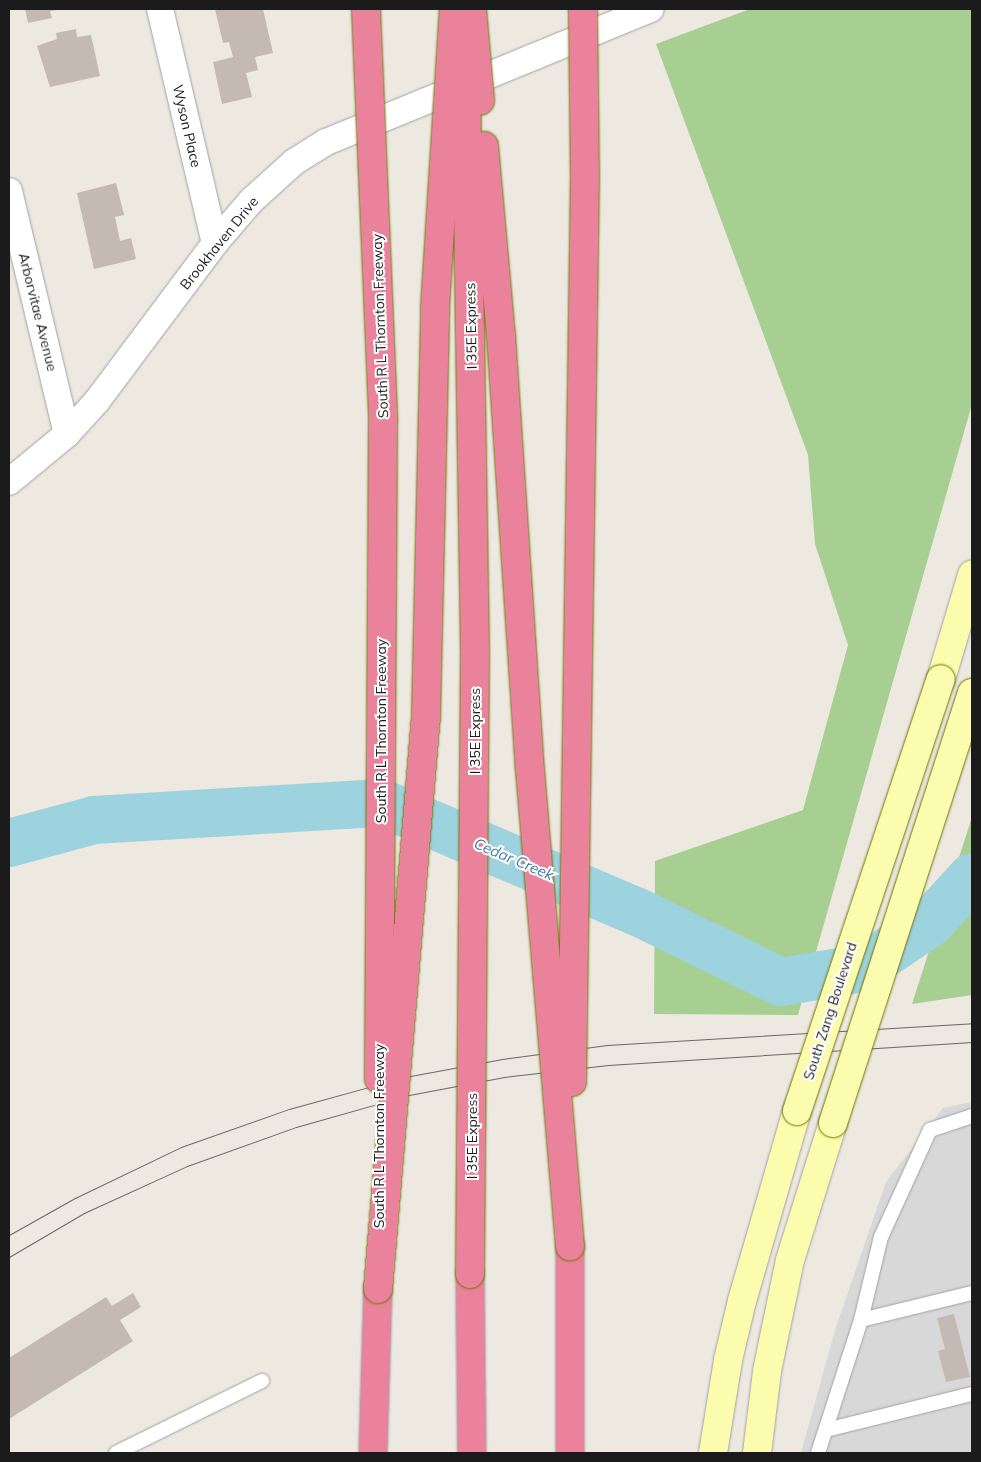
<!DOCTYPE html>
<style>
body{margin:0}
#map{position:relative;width:981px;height:1462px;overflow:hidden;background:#ede8e0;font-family:Mulish,sans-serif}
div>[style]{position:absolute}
.residential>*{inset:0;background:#d9d8d8}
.forest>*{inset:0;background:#a7cf92}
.river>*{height:48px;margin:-24px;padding:0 24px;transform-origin:24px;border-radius:24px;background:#9dd3de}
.building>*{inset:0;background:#c5bab3}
.roads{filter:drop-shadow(0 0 1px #a2a2a2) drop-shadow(0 0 1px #a2a2a2)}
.service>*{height:14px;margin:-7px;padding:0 7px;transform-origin:7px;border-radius:7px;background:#fff}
.minor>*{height:26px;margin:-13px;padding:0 13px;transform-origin:13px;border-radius:13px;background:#fff}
.secondary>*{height:28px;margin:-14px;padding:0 14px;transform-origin:14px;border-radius:14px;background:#fcfcaf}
.motorway>*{height:28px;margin:-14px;padding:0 14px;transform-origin:14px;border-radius:14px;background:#ea829b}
.tram>*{height:1px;margin:-0.5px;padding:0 0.5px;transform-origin:0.5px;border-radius:0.5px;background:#696969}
.bridges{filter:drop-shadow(0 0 1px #6e7400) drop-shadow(0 0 1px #6e7400)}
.secondary-bridge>*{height:28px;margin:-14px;padding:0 14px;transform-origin:14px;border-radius:14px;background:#fcfcaf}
.motorway-bridge>*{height:28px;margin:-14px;padding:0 14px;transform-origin:14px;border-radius:14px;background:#ea829b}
span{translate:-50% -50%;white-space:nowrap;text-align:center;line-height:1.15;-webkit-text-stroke:4px #fff;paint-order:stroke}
.street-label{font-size:14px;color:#1b1b1b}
.water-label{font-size:15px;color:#417aa6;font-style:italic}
.frame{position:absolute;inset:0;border:10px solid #1b1b1b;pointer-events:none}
</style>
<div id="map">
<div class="residential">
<i style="clip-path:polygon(972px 1102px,972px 1453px,801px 1453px,835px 1330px,886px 1182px,943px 1108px)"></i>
</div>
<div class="forest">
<i style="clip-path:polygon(750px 9px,972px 9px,972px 404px,798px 1015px,654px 1014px,655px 861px,803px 810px,848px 645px,815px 544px,808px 455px,656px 44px)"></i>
<i style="clip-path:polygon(972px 817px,972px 995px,912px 1004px)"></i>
</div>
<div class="river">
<i style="left:9px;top:843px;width:88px;rotate:-15.1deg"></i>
<i style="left:94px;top:820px;width:289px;rotate:-3.4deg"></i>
<i style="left:382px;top:803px;width:278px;rotate:23.1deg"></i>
<i style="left:638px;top:912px;width:159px;rotate:26.1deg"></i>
<i style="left:781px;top:982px;width:83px;rotate:-9.7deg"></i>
<i style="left:863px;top:968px;width:81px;rotate:-33.9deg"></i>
<i style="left:930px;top:923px;width:62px;rotate:-47.6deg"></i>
</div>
<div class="building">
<i style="clip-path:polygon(25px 9px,57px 9px,57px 10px,50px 11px,52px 18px,28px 23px)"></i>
<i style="clip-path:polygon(215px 9px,263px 9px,273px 53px,255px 57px,258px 70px,246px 73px,252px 97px,222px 104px,213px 62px,233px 57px,229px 42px,223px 43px)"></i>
<i style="clip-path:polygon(76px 29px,77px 37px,91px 35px,100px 76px,50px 87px,37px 46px,57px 39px,56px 33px)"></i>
<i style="clip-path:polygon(116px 183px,124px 215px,115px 217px,120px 241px,131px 238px,136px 259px,94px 269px,77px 193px)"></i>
<i style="clip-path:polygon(133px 1293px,141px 1307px,120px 1320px,133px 1341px,9px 1419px,9px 1358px,106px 1297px,112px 1306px)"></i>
<i style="clip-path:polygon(954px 1314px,970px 1377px,946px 1382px,938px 1351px,945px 1349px,937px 1318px)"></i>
</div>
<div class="roads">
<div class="service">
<i style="left:861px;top:1320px;width:85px;rotate:-76.5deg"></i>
<i style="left:881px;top:1237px;width:118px;rotate:-65.4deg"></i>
<i style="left:930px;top:1130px;width:44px;rotate:-18.4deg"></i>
<i style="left:826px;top:1430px;width:150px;rotate:-13.9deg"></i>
<i style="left:116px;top:1453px;width:163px;rotate:-26.3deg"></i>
<i style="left:818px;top:1453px;width:140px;rotate:-72.1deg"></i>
<i style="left:861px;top:1320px;width:114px;rotate:-13.7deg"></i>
</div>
<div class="minor">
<i style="left:160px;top:9px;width:240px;rotate:76.8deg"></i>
<i style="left:9px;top:191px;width:250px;rotate:76.6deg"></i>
<i style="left:9px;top:482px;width:75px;rotate:-39.6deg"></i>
<i style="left:67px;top:434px;width:45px;rotate:-47.7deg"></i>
<i style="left:97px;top:401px;width:197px;rotate:-53.2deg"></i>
<i style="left:215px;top:243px;width:55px;rotate:-49.4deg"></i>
<i style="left:251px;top:201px;width:58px;rotate:-42.2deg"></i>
<i style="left:294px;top:162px;width:38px;rotate:-32deg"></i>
<i style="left:326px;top:142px;width:351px;rotate:-22.3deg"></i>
</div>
<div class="secondary">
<i style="left:941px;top:679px;width:109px;rotate:-73.4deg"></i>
<i style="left:713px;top:1453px;width:94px;rotate:-80.8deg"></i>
<i style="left:728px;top:1360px;width:61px;rotate:-76.7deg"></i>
<i style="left:742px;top:1301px;width:198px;rotate:-73.9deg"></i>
<i style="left:757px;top:1453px;width:83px;rotate:-83deg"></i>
<i style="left:767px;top:1371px;width:113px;rotate:-78.3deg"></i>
<i style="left:790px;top:1260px;width:144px;rotate:-72.6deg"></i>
</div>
<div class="motorway">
<i style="left:570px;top:1246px;width:207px;rotate:90deg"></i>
<i style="left:470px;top:1274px;width:179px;rotate:89.4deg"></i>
<i style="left:373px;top:1453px;width:164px;rotate:-88.3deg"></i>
</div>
</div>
<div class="tram">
<i style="left:9px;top:1235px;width:76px;rotate:-29.3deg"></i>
<i style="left:75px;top:1198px;width:118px;rotate:-25.7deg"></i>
<i style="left:181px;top:1147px;width:114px;rotate:-19.4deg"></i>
<i style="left:289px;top:1109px;width:120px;rotate:-15.4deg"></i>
<i style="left:405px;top:1077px;width:99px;rotate:-10.5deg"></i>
<i style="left:502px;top:1059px;width:106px;rotate:-7.6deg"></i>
<i style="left:607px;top:1045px;width:366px;rotate:-3.4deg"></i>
<i style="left:9px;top:1257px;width:87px;rotate:-30.4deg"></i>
<i style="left:84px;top:1213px;width:113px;rotate:-24.5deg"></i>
<i style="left:187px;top:1166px;width:116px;rotate:-19.7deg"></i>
<i style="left:296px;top:1127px;width:117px;rotate:-15.8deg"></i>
<i style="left:409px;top:1095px;width:97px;rotate:-10.7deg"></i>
<i style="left:504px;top:1077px;width:105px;rotate:-6.6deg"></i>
<i style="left:608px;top:1065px;width:365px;rotate:-3.6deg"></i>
</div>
<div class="bridges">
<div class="secondary-bridge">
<i style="left:797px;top:1111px;width:455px;rotate:-71.6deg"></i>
<i style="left:833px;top:1123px;width:452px;rotate:-72.1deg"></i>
</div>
<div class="motorway-bridge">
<i style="left:366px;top:9px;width:412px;rotate:87.6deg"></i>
<i style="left:383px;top:421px;width:658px;rotate:90.35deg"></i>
<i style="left:472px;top:9px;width:92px;rotate:85deg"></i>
<i style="left:466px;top:80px;width:570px;rotate:89.1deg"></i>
<i style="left:475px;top:650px;width:624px;rotate:90.46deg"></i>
<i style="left:484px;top:146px;width:190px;rotate:84.9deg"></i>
<i style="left:501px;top:335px;width:436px;rotate:86.2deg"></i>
<i style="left:530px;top:770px;width:478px;rotate:85.2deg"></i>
<i style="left:572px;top:1082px;width:903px;rotate:-89.18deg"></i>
<i style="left:585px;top:179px;width:170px;rotate:-90.7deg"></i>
<i style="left:378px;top:1289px;width:575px;rotate:-85.21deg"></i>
<i style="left:426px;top:716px;width:408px;rotate:-88.7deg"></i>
<i style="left:435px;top:308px;width:300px;rotate:-86.4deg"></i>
</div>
</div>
<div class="street-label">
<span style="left:187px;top:126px;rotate:77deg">Wyson Place</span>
<span style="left:219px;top:243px;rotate:-51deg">Brookhaven Drive</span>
<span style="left:38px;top:312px;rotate:76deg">Arborvitae Avenue</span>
<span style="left:380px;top:326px;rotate:-92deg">South R L Thornton Freeway</span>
<span style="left:471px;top:326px;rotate:-91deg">I 35E Express</span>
<span style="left:381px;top:731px;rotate:-90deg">South R L Thornton Freeway</span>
<span style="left:475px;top:731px;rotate:-90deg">I 35E Express</span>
<span style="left:830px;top:1011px;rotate:-72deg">South Zang Boulevard</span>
<span style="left:379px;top:1136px;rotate:-90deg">South R L Thornton Freeway</span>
<span style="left:472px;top:1136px;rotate:-90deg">I 35E Express</span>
</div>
<div class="water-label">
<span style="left:514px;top:859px;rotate:23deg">Cedar Creek</span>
</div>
<div class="frame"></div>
</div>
